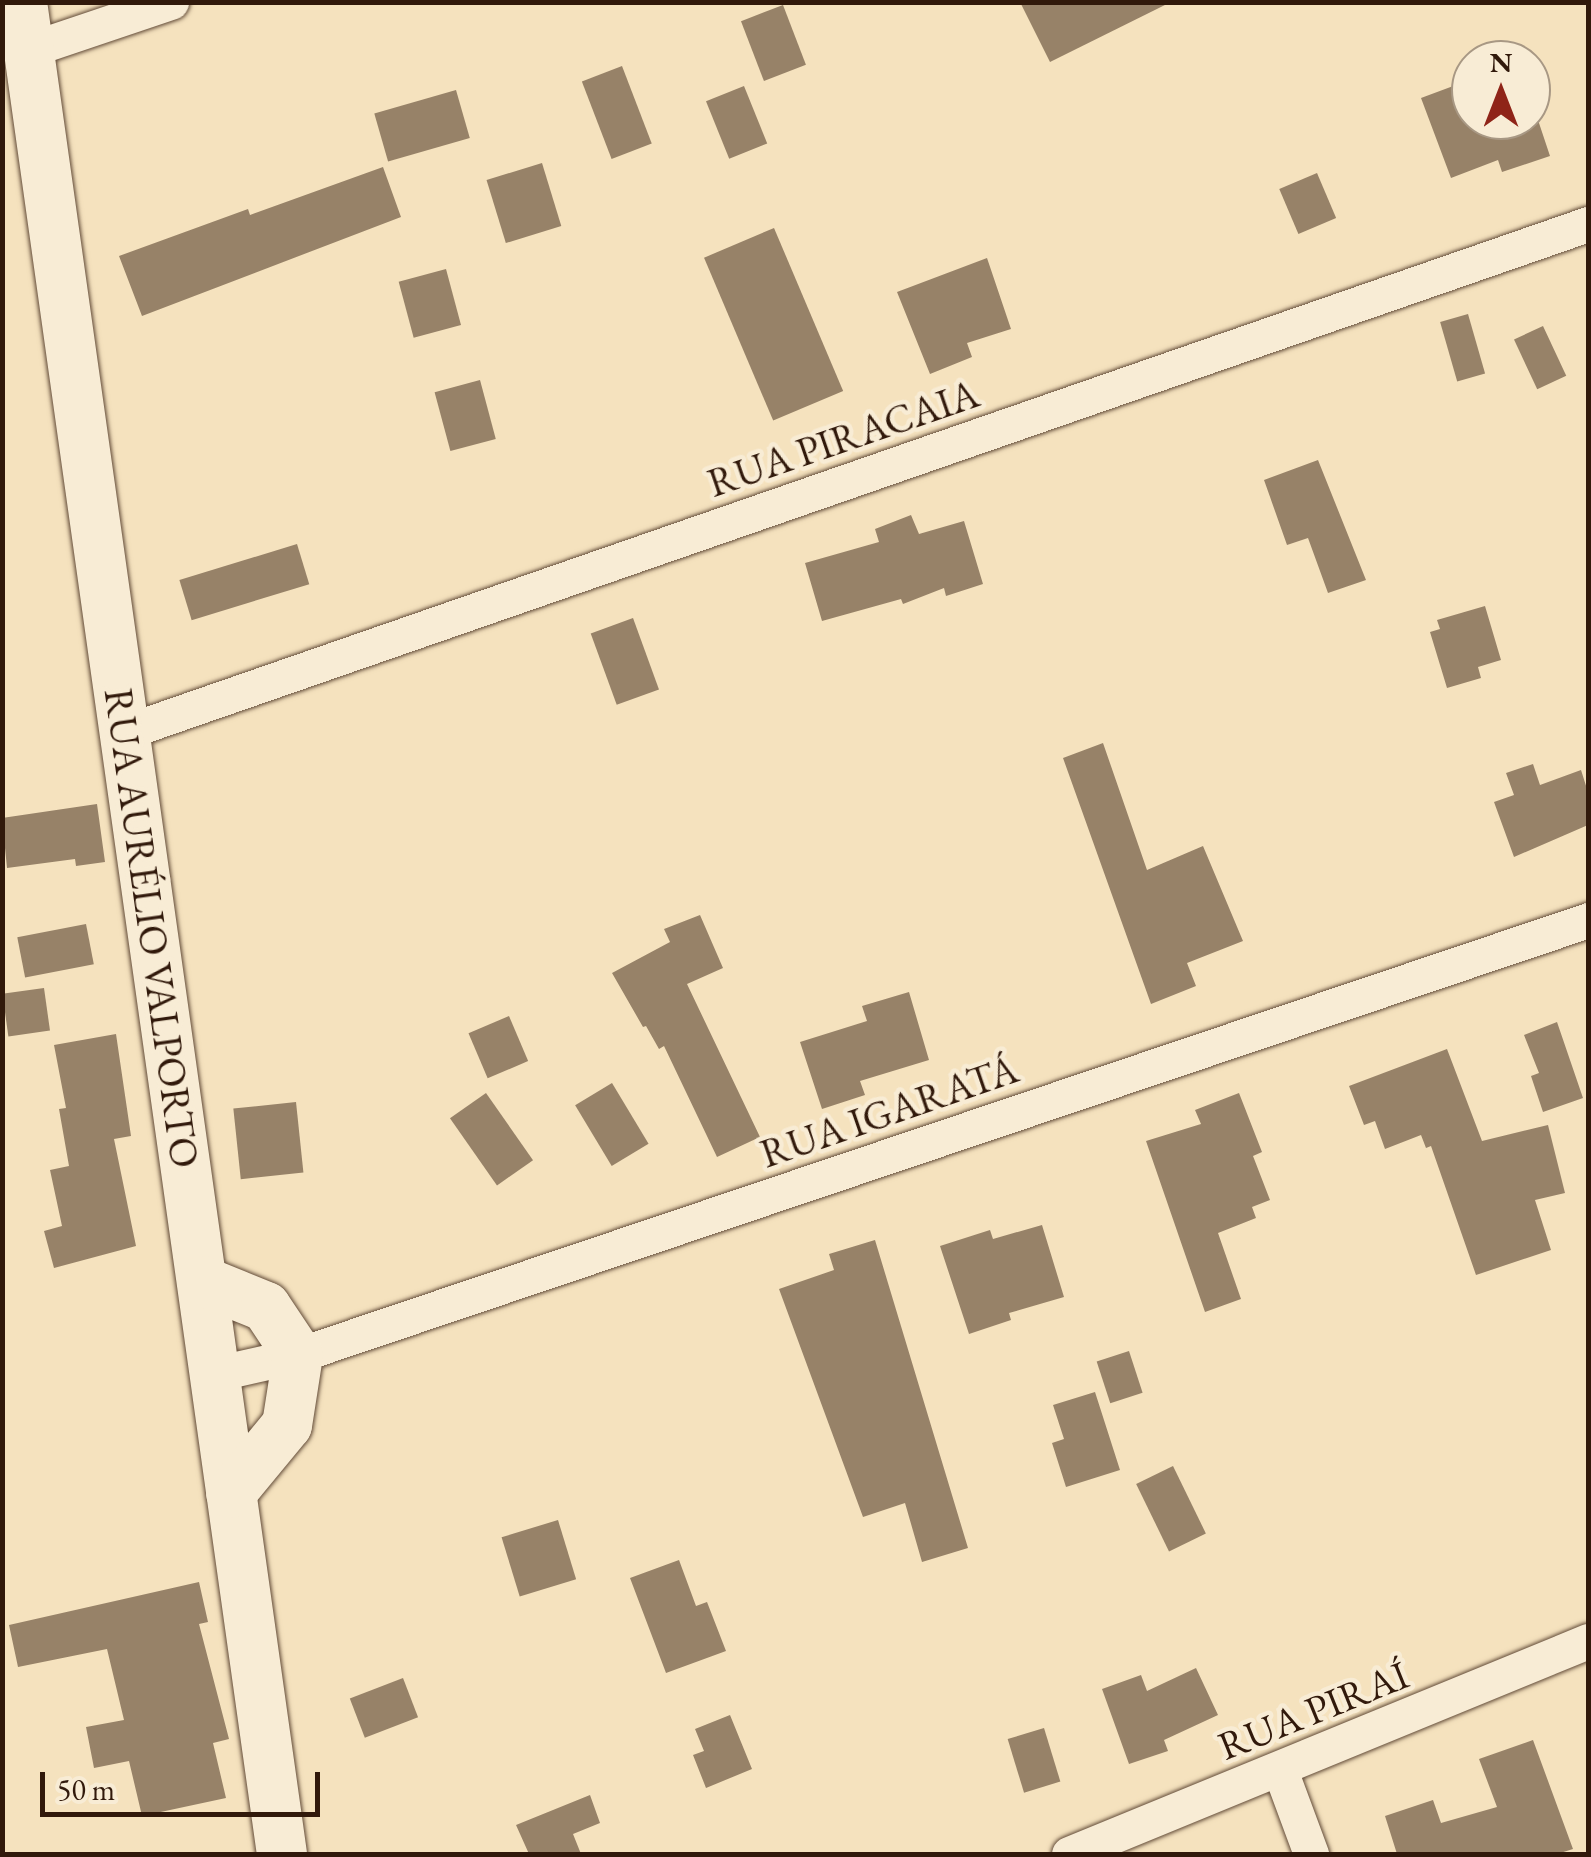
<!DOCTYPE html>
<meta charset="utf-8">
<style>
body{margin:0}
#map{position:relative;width:1591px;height:1857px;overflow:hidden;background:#f5e2be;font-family:"EB Garamond",serif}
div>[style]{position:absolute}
.building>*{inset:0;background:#978268;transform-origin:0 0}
.roads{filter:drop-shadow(0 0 2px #624b38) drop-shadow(0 0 2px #624b38)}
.minor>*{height:35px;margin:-17.5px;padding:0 17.5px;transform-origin:17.5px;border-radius:17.5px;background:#f8ecd5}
.secondary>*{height:50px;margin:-25px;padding:0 25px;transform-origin:25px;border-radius:25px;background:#f8ecd5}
span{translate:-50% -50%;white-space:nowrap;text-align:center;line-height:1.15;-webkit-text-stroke:9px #f8ecd5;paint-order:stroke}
.street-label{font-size:40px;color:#31190b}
.frame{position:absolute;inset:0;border:5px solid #31190b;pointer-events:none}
.north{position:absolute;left:1451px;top:40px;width:100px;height:100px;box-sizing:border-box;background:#f8ecd5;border:2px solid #a89884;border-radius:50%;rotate:0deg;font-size:28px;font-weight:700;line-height:40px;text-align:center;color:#31190b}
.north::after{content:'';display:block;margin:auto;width:35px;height:45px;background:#8f2418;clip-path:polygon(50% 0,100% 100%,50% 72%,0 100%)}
.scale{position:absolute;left:40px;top:1772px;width:280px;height:45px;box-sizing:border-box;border:5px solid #31190b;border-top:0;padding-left:12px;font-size:30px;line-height:35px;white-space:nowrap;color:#31190b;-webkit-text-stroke:8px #f8ecd5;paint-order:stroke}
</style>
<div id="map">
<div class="building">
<i style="clip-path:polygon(1020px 2px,1171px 2px,1050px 62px)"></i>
<i style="left:783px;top:5px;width:64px;height:45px;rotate:69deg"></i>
<i style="left:622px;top:66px;width:83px;height:43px;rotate:69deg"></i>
<i style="clip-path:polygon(1464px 82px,1471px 101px,1471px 120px,1538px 120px,1550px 156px,1502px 172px,1498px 160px,1451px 178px,1421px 98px)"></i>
<i style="left:744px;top:86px;width:62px;height:41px;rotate:68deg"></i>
<i style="left:456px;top:90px;width:50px;height:85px;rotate:74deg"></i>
<i style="left:542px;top:163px;width:66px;height:58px;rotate:73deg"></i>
<i style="clip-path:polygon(383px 167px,401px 217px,142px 316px,119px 256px,248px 209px,250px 215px)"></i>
<i style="left:1317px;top:173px;width:49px;height:41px;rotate:67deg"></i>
<i style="left:774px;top:228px;width:177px;height:76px;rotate:67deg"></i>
<i style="clip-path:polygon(987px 258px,1011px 329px,967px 343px,972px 357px,930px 374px,897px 292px)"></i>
<i style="left:446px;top:269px;width:58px;height:49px;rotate:75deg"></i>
<i style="left:1468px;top:314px;width:62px;height:29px;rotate:74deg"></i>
<i style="left:1543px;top:326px;width:55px;height:32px;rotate:65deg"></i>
<i style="left:480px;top:380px;width:61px;height:47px;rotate:75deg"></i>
<i style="clip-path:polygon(1318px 460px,1366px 580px,1328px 593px,1308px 538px,1287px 545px,1264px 480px)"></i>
<i style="clip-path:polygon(911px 515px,919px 534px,964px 521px,983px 584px,946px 596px,944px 588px,903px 604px,901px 599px,822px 621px,805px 563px,879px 542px,875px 529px)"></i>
<i style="left:297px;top:544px;width:42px;height:123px;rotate:73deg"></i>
<i style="clip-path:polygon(1485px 606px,1501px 660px,1478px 667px,1481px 678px,1447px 688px,1430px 632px,1440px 629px,1437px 620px)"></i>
<i style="left:633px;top:618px;width:76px;height:45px;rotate:70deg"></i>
<i style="clip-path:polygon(1103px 743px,1147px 870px,1203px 846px,1243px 941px,1187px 963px,1196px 986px,1151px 1004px,1063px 758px)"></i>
<i style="clip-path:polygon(1533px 764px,1540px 785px,1581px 770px,1588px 792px,1588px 825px,1514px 857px,1494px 802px,1514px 795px,1506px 773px)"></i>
<i style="clip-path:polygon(97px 804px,105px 862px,76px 866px,75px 859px,7px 868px,2px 818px)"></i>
<i style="clip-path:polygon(700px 915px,723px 968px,687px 984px,760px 1137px,717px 1157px,664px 1046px,659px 1049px,646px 1026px,643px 1027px,612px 973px,670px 942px,664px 929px)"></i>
<i style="left:86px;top:924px;width:41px;height:70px;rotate:79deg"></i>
<i style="left:44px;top:988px;width:43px;height:42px;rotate:82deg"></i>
<i style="clip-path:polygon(909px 992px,929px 1060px,860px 1081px,865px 1095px,822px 1109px,800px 1042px,867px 1021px,862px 1006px)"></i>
<i style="left:509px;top:1016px;width:49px;height:44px;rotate:67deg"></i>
<i style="clip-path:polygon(1557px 1022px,1583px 1098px,1543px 1112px,1531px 1076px,1539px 1073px,1524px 1035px)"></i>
<i style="clip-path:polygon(116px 1034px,131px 1136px,114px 1139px,136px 1246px,54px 1268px,44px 1231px,62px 1226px,50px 1170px,69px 1166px,59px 1109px,66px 1108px,54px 1045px)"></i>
<i style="clip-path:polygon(1447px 1049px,1482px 1141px,1548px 1125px,1565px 1193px,1535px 1200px,1551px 1250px,1476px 1275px,1431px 1146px,1426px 1148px,1421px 1135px,1385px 1149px,1375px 1121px,1364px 1125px,1349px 1086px)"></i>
<i style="left:612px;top:1083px;width:71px;height:43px;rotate:59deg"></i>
<i style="left:486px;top:1093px;width:82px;height:44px;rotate:55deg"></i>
<i style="clip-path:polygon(1239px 1093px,1262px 1152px,1253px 1156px,1270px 1200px,1252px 1207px,1256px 1218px,1218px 1233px,1241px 1299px,1205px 1312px,1146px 1141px,1201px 1124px,1195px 1110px)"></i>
<i style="left:296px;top:1102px;width:71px;height:63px;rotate:84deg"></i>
<i style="clip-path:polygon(1042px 1225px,1064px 1297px,1009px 1313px,1011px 1320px,969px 1334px,940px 1246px,990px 1230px,993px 1239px)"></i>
<i style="clip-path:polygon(875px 1240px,968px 1548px,922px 1562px,905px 1503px,863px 1517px,779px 1289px,834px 1270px,829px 1254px)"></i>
<i style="left:1129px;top:1351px;width:44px;height:34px;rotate:72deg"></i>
<i style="clip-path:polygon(1095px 1392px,1120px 1470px,1066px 1487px,1052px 1443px,1064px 1439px,1053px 1405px)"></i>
<i style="left:1173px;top:1466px;width:75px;height:41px;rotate:64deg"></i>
<i style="left:558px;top:1520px;width:62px;height:59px;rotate:73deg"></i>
<i style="clip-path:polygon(679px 1560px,696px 1606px,707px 1602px,726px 1651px,666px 1673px,630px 1578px)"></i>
<i style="clip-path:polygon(199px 1582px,208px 1622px,199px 1624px,229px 1739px,213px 1743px,226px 1798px,142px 1816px,129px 1761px,94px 1768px,86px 1727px,124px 1720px,107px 1649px,18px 1667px,9px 1625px)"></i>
<i style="clip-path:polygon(1196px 1668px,1218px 1715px,1164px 1740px,1168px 1751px,1129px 1764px,1102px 1689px,1141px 1675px,1147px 1691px)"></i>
<i style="left:403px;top:1678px;width:42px;height:57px;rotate:69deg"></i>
<i style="clip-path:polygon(730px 1715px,752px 1769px,706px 1788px,693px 1755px,704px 1751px,695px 1729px)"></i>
<i style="left:1044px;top:1728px;width:56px;height:38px;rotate:73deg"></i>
<i style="clip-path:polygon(1533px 1740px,1573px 1849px,1557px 1854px,1397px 1854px,1385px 1816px,1433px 1800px,1441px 1823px,1497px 1807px,1479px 1759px)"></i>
<i style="clip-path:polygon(590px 1795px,600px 1823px,573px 1834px,581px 1854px,529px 1854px,516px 1825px)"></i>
</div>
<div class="roads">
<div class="minor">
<i style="left:28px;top:50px;width:151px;rotate:-18.6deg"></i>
<i style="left:125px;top:732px;width:1549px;rotate:-19.15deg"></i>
<i style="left:214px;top:1374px;width:86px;rotate:-12.7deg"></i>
<i style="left:298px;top:1355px;width:1361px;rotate:-18.63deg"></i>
<i style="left:1280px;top:1770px;width:90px;rotate:69.7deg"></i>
<i style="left:1069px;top:1854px;width:561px;rotate:-22.31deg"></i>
</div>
<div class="secondary">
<i style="left:22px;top:2px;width:1870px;rotate:82.01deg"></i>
<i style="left:202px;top:1281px;width:69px;rotate:22.1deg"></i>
<i style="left:266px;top:1307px;width:58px;rotate:56.3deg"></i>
<i style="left:298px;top:1355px;width:71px;rotate:98.9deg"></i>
<i style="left:287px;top:1425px;width:88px;rotate:129.5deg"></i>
</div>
</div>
<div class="street-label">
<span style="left:843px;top:438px;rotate:-19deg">RUA PIRACAIA</span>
<span style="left:152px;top:928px;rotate:82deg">RUA AURÉLIO VALPORTO</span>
<span style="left:889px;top:1111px;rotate:-19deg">RUA IGARATÁ</span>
<span style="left:1313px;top:1710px;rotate:-22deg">RUA PIRAÍ</span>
</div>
<div class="frame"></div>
<div class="north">N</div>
<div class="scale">50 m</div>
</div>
